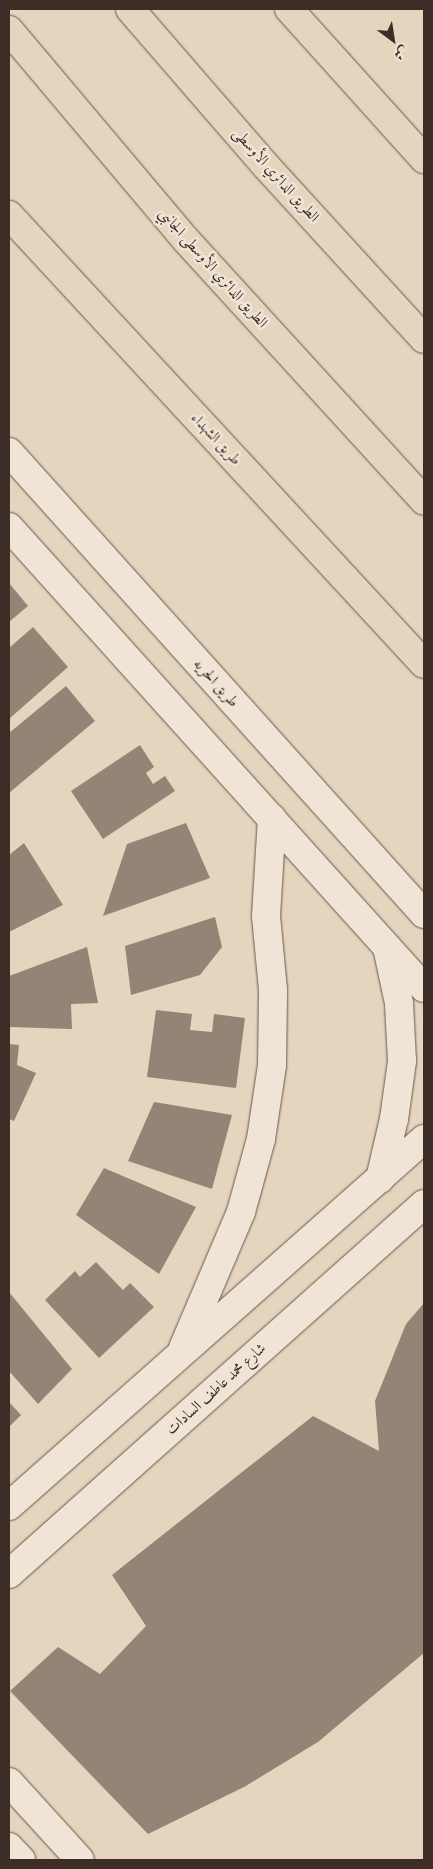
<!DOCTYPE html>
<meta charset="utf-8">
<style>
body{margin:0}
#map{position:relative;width:433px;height:1869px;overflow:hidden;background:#e6d5be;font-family:"IM FELL French Canon",Amiri,serif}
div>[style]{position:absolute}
.building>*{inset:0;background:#948476}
.roads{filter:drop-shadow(0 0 1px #66574d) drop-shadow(0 0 1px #66574d)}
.minor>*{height:28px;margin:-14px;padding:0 14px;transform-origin:14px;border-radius:14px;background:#efe4d5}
.major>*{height:28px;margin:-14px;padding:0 14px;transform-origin:14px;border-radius:14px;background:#e6d5be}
.highway>*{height:28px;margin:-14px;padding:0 14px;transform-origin:14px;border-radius:14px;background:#e6d5be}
span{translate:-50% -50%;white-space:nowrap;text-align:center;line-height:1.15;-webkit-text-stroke:5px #efe4d5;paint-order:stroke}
.street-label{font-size:15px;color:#3c2d27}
.frame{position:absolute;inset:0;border:10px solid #3c2d27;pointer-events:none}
.north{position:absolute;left:368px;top:15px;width:50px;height:50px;-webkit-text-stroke:4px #efe4d5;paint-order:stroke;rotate:149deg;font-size:14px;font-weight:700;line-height:20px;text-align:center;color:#3c2d27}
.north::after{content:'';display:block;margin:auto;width:18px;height:22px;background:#3c2d27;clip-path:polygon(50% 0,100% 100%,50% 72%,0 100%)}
</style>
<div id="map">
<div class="building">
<i style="clip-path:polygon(9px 583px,28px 606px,9px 622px)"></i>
<i style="clip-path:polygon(33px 627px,68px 667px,9px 719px,9px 648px)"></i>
<i style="clip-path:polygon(66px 686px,95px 721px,9px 793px,9px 733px)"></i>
<i style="clip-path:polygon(140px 745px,154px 767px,146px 773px,153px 784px,165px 776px,175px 791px,103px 839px,71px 791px)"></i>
<i style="clip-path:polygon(186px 823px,210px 878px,103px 916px,127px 844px)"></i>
<i style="clip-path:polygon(24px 843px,63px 905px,9px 932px,9px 855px)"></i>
<i style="clip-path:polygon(215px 917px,222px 947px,200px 975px,131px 995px,125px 946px)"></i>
<i style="clip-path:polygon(87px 947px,98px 1003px,71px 1004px,72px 1029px,9px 1027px,9px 976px)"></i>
<i style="clip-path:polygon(156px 1010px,192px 1014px,190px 1030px,212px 1032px,214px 1014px,245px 1018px,236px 1088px,147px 1077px)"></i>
<i style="clip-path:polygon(9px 1044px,19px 1045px,17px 1065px,36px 1073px,14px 1121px,9px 1119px)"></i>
<i style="clip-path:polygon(154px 1102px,232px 1115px,212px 1189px,128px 1161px)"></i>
<i style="clip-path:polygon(104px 1168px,196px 1207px,159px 1274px,76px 1215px)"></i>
<i style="clip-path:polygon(96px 1262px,123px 1290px,130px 1283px,154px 1307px,99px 1358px,45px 1300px,75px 1271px,80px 1277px)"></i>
<i style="clip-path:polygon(9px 1292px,72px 1369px,38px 1404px,9px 1371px)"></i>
<i style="clip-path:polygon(424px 1303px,424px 1653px,318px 1742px,244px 1787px,148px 1834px,10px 1691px,58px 1647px,100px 1674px,146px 1626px,112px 1575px,313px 1416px,379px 1451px,375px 1401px,406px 1324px)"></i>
<i style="clip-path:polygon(9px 1402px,21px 1415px,9px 1427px)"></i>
</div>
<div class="roads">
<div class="minor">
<i style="left:9px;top:452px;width:621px;rotate:48.07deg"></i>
<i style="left:9px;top:527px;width:620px;rotate:48.01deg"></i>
<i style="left:380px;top:1179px;width:62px;rotate:-76.9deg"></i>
<i style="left:394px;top:1119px;width:59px;rotate:-82.1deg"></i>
<i style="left:402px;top:1061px;width:58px;rotate:-93deg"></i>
<i style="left:399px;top:1003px;width:57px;rotate:-102.1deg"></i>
<i style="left:183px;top:1348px;width:148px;rotate:-66.9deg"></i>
<i style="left:241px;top:1212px;width:76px;rotate:-74.7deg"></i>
<i style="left:261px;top:1139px;width:75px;rotate:-81.5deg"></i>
<i style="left:272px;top:1065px;width:75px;rotate:-89.2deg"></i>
<i style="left:273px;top:990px;width:74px;rotate:-95.4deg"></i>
<i style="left:266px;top:916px;width:98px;rotate:-86.5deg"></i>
<i style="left:9px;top:1506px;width:554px;rotate:-41.49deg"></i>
<i style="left:9px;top:1574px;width:556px;rotate:-41.72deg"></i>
<i style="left:9px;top:1782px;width:105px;rotate:47.7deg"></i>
<i style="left:9px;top:1847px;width:18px;rotate:47deg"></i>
</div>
<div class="major">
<i style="left:9px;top:215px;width:611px;rotate:47.25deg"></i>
</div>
<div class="highway">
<i style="left:130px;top:9px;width:208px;rotate:49.1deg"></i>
<i style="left:266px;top:166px;width:234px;rotate:47.6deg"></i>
<i style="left:289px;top:9px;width:202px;rotate:48deg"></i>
<i style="left:9px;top:30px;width:275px;rotate:49.9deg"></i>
<i style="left:186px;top:240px;width:353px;rotate:47.6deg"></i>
</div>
</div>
<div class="street-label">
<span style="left:276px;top:175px;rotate:48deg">الطريق الدائري الأوسطى</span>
<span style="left:213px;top:268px;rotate:48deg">الطريق الدائري الأوسطى الجانبي</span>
<span style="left:216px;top:439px;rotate:47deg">طريق الشهداء</span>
<span style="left:216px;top:683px;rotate:48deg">طريق الحريه</span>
<span style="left:216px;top:1389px;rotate:-42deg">شارع محمد عاطف السادات</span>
</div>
<div class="frame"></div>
<div class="north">ش</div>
</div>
